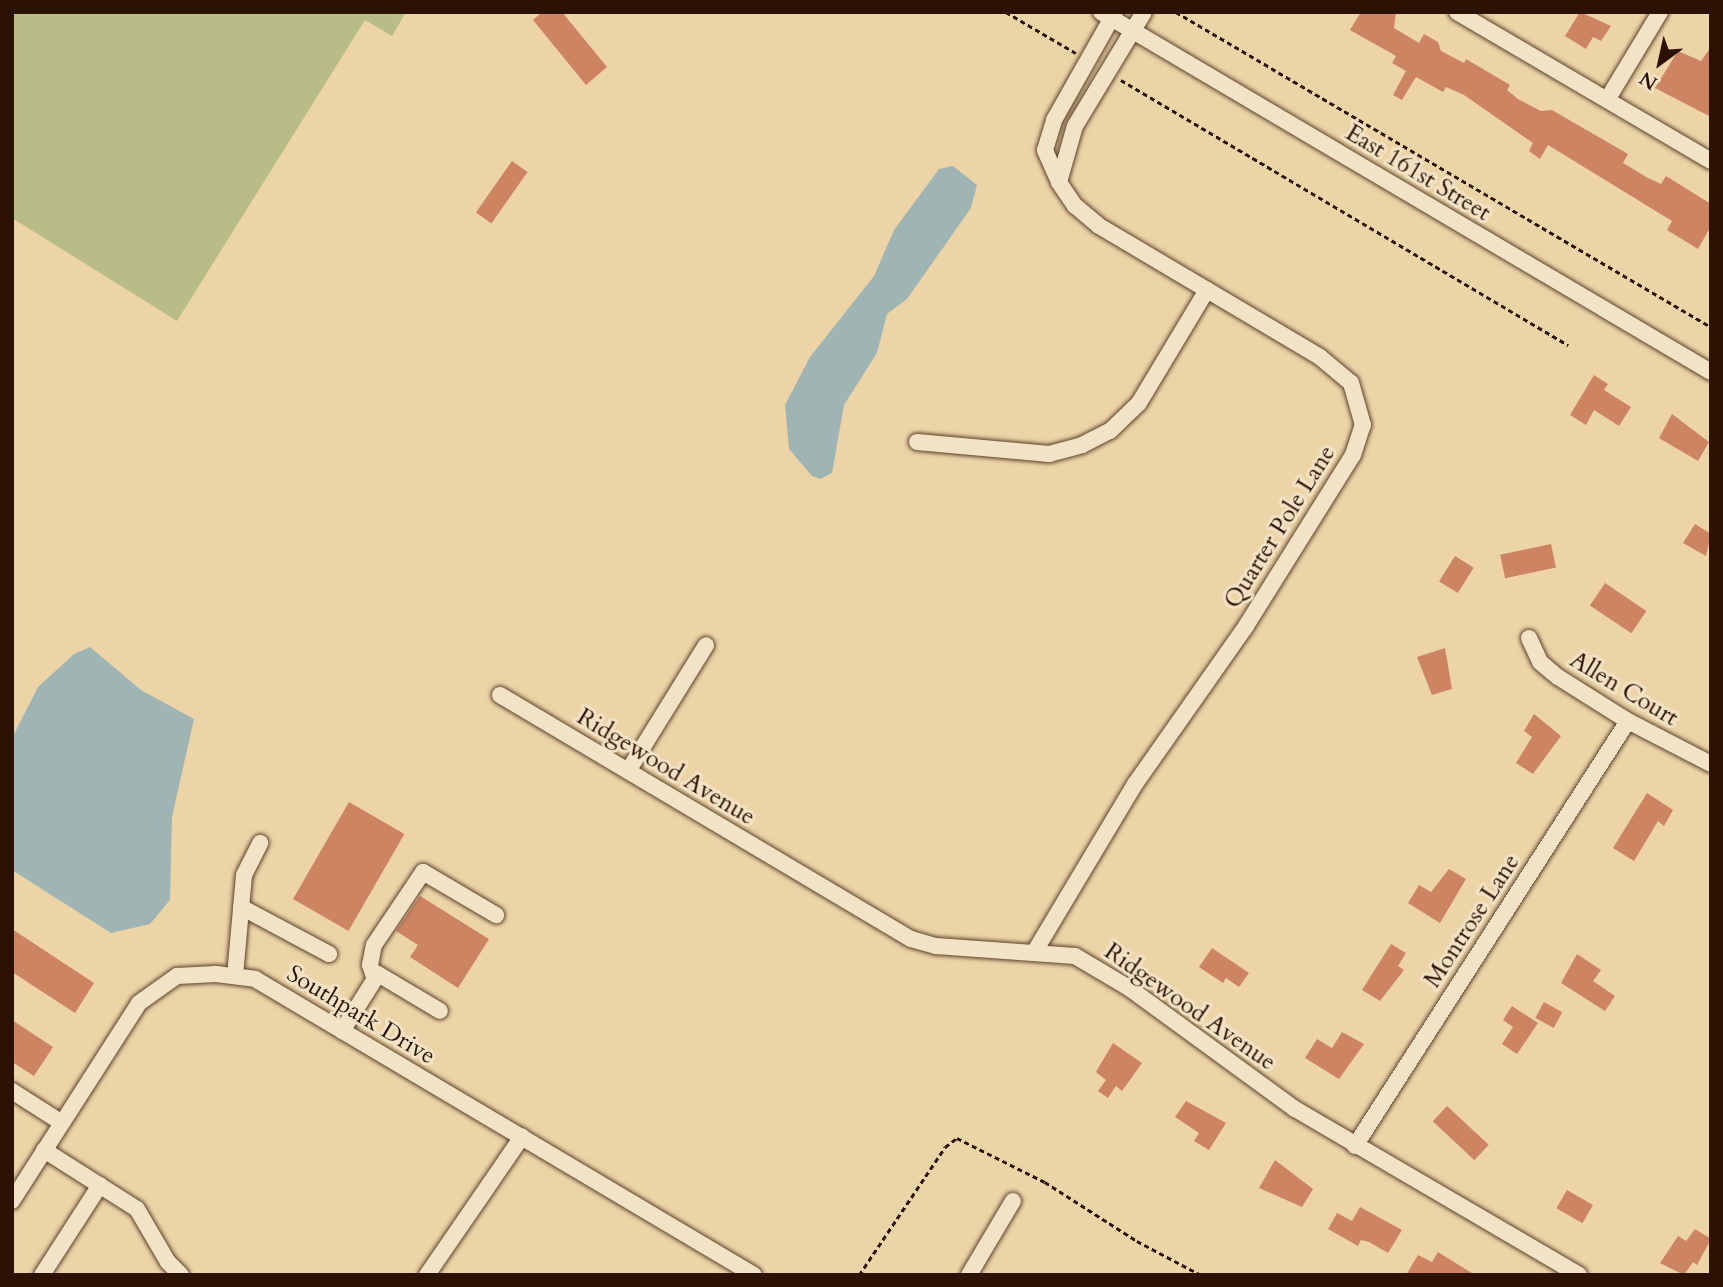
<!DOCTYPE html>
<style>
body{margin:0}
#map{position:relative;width:1723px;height:1287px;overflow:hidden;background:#edd4a7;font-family:Cardo,serif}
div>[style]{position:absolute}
.green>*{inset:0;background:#b8bd87}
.water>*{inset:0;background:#9fb5b4}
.building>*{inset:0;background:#cd8463;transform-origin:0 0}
.path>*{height:2.5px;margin-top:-1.25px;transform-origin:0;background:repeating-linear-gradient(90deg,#2b1202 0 5px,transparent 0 8.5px)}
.roads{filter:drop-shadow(0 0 2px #5c422b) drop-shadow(0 0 2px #5c422b)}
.minor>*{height:16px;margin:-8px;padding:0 8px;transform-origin:8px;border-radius:8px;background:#f3e3c6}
span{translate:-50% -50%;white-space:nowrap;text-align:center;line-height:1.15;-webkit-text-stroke:6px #f3e3c6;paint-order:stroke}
.street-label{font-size:24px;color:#2b1202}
.frame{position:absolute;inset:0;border:14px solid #2b1202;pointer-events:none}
.north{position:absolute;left:1625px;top:28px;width:70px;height:70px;-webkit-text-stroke:5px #f3e3c6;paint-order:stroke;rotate:213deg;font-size:19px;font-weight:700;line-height:28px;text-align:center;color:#2b1202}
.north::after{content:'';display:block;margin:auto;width:24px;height:32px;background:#2b1202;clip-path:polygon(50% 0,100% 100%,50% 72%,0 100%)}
</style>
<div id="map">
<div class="green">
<i style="clip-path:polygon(12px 12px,406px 12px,392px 36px,365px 20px,177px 321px,12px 218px)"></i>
</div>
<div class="water">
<i style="clip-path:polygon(953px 166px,977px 185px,971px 208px,907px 299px,887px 314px,877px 353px,844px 405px,832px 473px,820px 479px,812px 476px,789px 449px,785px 405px,810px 357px,874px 276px,894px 230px,939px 169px)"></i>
<i style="clip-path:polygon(90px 647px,141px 690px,194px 719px,172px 817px,170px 900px,150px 924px,111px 933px,12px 870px,12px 738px,38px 687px,74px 654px)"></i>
</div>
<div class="building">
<i style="clip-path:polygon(542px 12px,562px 12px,607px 67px,586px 85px,533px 20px)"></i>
<i style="clip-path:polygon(1361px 12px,1396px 12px,1394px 28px,1419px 43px,1424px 34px,1438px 42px,1441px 51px,1464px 63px,1466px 59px,1510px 85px,1507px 90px,1518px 99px,1541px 111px,1552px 110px,1628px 154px,1623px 163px,1648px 178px,1661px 184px,1666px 176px,1711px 204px,1711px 226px,1698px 249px,1667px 230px,1672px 221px,1548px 145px,1540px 159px,1529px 151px,1533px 143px,1464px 95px,1446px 87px,1443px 92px,1416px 77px,1402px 100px,1393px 95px,1406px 71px,1392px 63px,1396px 56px,1350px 30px)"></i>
<i style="clip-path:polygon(1580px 12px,1611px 26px,1601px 41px,1593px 37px,1586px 49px,1565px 36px)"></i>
<i style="clip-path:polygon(1711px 47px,1711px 117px,1655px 88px,1678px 51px,1701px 61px)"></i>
<i style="left:512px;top:161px;width:19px;height:63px;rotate:35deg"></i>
<i style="clip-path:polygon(1594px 375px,1608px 384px,1604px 390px,1631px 407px,1619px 426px,1594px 410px,1586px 425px,1570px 415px)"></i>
<i style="clip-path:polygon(1672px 414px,1709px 442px,1698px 461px,1659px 438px)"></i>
<i style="clip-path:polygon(1695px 524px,1711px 534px,1706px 556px,1683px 543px)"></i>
<i style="left:1551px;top:544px;width:24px;height:52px;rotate:78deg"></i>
<i style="left:1455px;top:556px;width:22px;height:30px;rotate:32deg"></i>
<i style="left:1605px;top:583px;width:50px;height:27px;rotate:34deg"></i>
<i style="clip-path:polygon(1445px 648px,1452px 689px,1432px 695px,1417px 657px)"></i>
<i style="clip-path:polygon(1534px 714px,1561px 736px,1533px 774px,1516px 763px,1532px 737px,1524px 731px)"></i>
<i style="clip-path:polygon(1647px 793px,1673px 810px,1664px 826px,1658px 821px,1634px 861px,1613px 848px)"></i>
<i style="left:349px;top:802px;width:64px;height:112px;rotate:30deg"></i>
<i style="clip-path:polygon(1449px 869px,1466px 879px,1440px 923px,1408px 903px,1419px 885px,1431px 892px)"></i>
<i style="clip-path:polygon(420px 896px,489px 939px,458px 988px,410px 957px,418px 945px,396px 931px)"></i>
<i style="clip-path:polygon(12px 929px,94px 983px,75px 1013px,12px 972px)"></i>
<i style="clip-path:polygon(1391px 944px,1406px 953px,1398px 966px,1404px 970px,1380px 1001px,1362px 990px)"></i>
<i style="clip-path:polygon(1212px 948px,1249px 973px,1239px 987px,1226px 978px,1223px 983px,1199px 967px)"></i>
<i style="clip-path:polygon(1577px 954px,1601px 970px,1593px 981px,1615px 996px,1605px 1011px,1561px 983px)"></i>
<i style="left:1544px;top:1002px;width:21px;height:18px;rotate:29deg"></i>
<i style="clip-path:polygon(1512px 1006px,1538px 1023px,1517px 1054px,1502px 1044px,1513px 1027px,1503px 1020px)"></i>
<i style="clip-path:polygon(12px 1020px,53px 1047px,34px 1076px,12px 1062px)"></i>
<i style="clip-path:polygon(1342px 1032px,1364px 1044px,1339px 1079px,1305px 1058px,1317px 1039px,1332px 1048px)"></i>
<i style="clip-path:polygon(1113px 1043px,1142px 1063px,1122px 1091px,1116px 1086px,1108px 1098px,1098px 1091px,1106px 1080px,1096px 1072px)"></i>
<i style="clip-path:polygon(1186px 1101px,1226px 1123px,1209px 1150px,1194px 1141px,1199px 1133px,1175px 1117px)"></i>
<i style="left:1447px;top:1106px;width:57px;height:21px;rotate:43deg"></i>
<i style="clip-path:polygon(1275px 1160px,1313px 1189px,1302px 1207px,1259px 1188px)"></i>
<i style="left:1567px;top:1190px;width:30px;height:21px;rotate:30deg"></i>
<i style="clip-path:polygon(1360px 1207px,1402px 1230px,1388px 1253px,1369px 1242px,1361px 1240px,1358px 1246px,1328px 1229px,1337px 1213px,1352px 1221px)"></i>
<i style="clip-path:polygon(1695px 1229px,1711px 1239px,1697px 1265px,1693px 1262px,1684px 1275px,1660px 1263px,1678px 1236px,1686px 1241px)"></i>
<i style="clip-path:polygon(1438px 1252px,1475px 1275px,1406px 1275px,1418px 1255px,1432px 1262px)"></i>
</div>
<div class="path">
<i style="left:1006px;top:12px;width:81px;rotate:30.4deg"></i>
<i style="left:1176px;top:12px;width:621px;rotate:30.49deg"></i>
<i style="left:1121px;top:80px;width:520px;rotate:30.66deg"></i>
<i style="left:859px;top:1275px;width:154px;rotate:-56.1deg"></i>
<i style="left:945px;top:1147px;width:15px;rotate:-37deg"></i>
<i style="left:957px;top:1138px;width:98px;rotate:26.6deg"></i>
<i style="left:1045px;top:1182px;width:109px;rotate:32.7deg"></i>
<i style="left:1137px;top:1241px;width:72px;rotate:28deg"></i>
</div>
<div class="roads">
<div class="minor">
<i style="left:1101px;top:12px;width:708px;rotate:30.55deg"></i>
<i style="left:1457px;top:12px;width:294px;rotate:30.4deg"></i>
<i style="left:1607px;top:100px;width:103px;rotate:-58.9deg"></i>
<i style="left:1059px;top:182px;width:58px;rotate:-74.1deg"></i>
<i style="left:1075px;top:126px;width:133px;rotate:-58.8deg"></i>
<i style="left:917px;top:442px;width:133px;rotate:5.2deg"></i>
<i style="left:1049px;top:454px;width:34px;rotate:-15deg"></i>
<i style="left:1082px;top:445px;width:31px;rotate:-27deg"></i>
<i style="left:1110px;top:431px;width:40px;rotate:-44deg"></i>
<i style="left:1139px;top:403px;width:132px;rotate:-59deg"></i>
<i style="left:1529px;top:638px;width:26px;rotate:65deg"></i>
<i style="left:1540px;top:662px;width:23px;rotate:40deg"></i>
<i style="left:1558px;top:677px;width:83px;rotate:32.2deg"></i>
<i style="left:1628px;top:721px;width:93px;rotate:27.4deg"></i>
<i style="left:500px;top:695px;width:478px;rotate:30.7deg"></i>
<i style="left:911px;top:939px;width:26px;rotate:16deg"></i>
<i style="left:936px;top:946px;width:139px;rotate:4.1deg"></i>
<i style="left:1075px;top:956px;width:63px;rotate:30.7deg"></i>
<i style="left:1129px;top:988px;width:205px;rotate:36.1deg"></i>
<i style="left:1295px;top:1109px;width:329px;rotate:30.3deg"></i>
<i style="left:628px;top:771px;width:148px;rotate:-58.2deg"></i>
<i style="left:241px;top:907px;width:100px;rotate:28.1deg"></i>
<i style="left:1035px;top:951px;width:195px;rotate:-59.1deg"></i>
<i style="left:1135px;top:784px;width:193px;rotate:-54.9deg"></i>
<i style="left:1246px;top:626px;width:202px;rotate:-58deg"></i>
<i style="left:1353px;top:455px;width:32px;rotate:-72deg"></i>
<i style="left:1363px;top:425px;width:44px;rotate:-105.9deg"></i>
<i style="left:1351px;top:383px;width:40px;rotate:-140deg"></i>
<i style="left:1320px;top:357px;width:258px;rotate:-149.3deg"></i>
<i style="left:1098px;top:225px;width:30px;rotate:-140deg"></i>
<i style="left:1075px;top:206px;width:29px;rotate:-124deg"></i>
<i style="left:1059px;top:182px;width:35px;rotate:-114deg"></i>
<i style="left:1045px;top:150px;width:31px;rotate:-73deg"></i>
<i style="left:1054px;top:120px;width:124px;rotate:-60.5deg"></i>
<i style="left:235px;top:976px;width:101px;rotate:-84.9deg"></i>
<i style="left:244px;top:875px;width:36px;rotate:-63deg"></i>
<i style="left:374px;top:977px;width:13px;rotate:-108deg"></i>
<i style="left:370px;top:965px;width:20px;rotate:-79deg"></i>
<i style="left:374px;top:945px;width:88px;rotate:-56.1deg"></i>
<i style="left:423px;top:872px;width:85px;rotate:30.5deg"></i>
<i style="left:342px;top:1031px;width:67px;rotate:-57.7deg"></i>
<i style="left:378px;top:974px;width:72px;rotate:30.8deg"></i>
<i style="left:12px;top:1091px;width:59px;rotate:32.6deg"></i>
<i style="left:1355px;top:1146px;width:505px;rotate:-57.29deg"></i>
<i style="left:44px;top:1150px;width:110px;rotate:32.4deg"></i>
<i style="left:137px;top:1209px;width:61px;rotate:59.7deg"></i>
<i style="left:168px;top:1262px;width:18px;rotate:45deg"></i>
<i style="left:12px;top:1201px;width:235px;rotate:-57.3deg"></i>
<i style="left:139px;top:1003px;width:47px;rotate:-35.4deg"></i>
<i style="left:177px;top:976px;width:39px;rotate:-3deg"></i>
<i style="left:216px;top:974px;width:39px;rotate:7deg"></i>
<i style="left:255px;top:979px;width:580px;rotate:30.68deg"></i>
<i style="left:42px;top:1275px;width:107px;rotate:-57.2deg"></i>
<i style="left:427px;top:1275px;width:168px;rotate:-55.5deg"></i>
<i style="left:969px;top:1275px;width:86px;rotate:-59.3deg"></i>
</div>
</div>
<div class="street-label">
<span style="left:1418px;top:173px;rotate:31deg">East 161st Street</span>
<span style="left:1280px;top:527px;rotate:-58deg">Quarter Pole Lane</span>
<span style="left:1624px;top:689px;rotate:31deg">Allen Court</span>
<span style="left:666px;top:767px;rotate:31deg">Ridgewood Avenue</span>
<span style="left:1472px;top:921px;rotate:-57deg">Montrose Lane</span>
<span style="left:1190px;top:1007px;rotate:35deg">Ridgewood Avenue</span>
<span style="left:361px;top:1015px;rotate:31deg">Southpark Drive</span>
</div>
<div class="frame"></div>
<div class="north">N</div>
</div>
